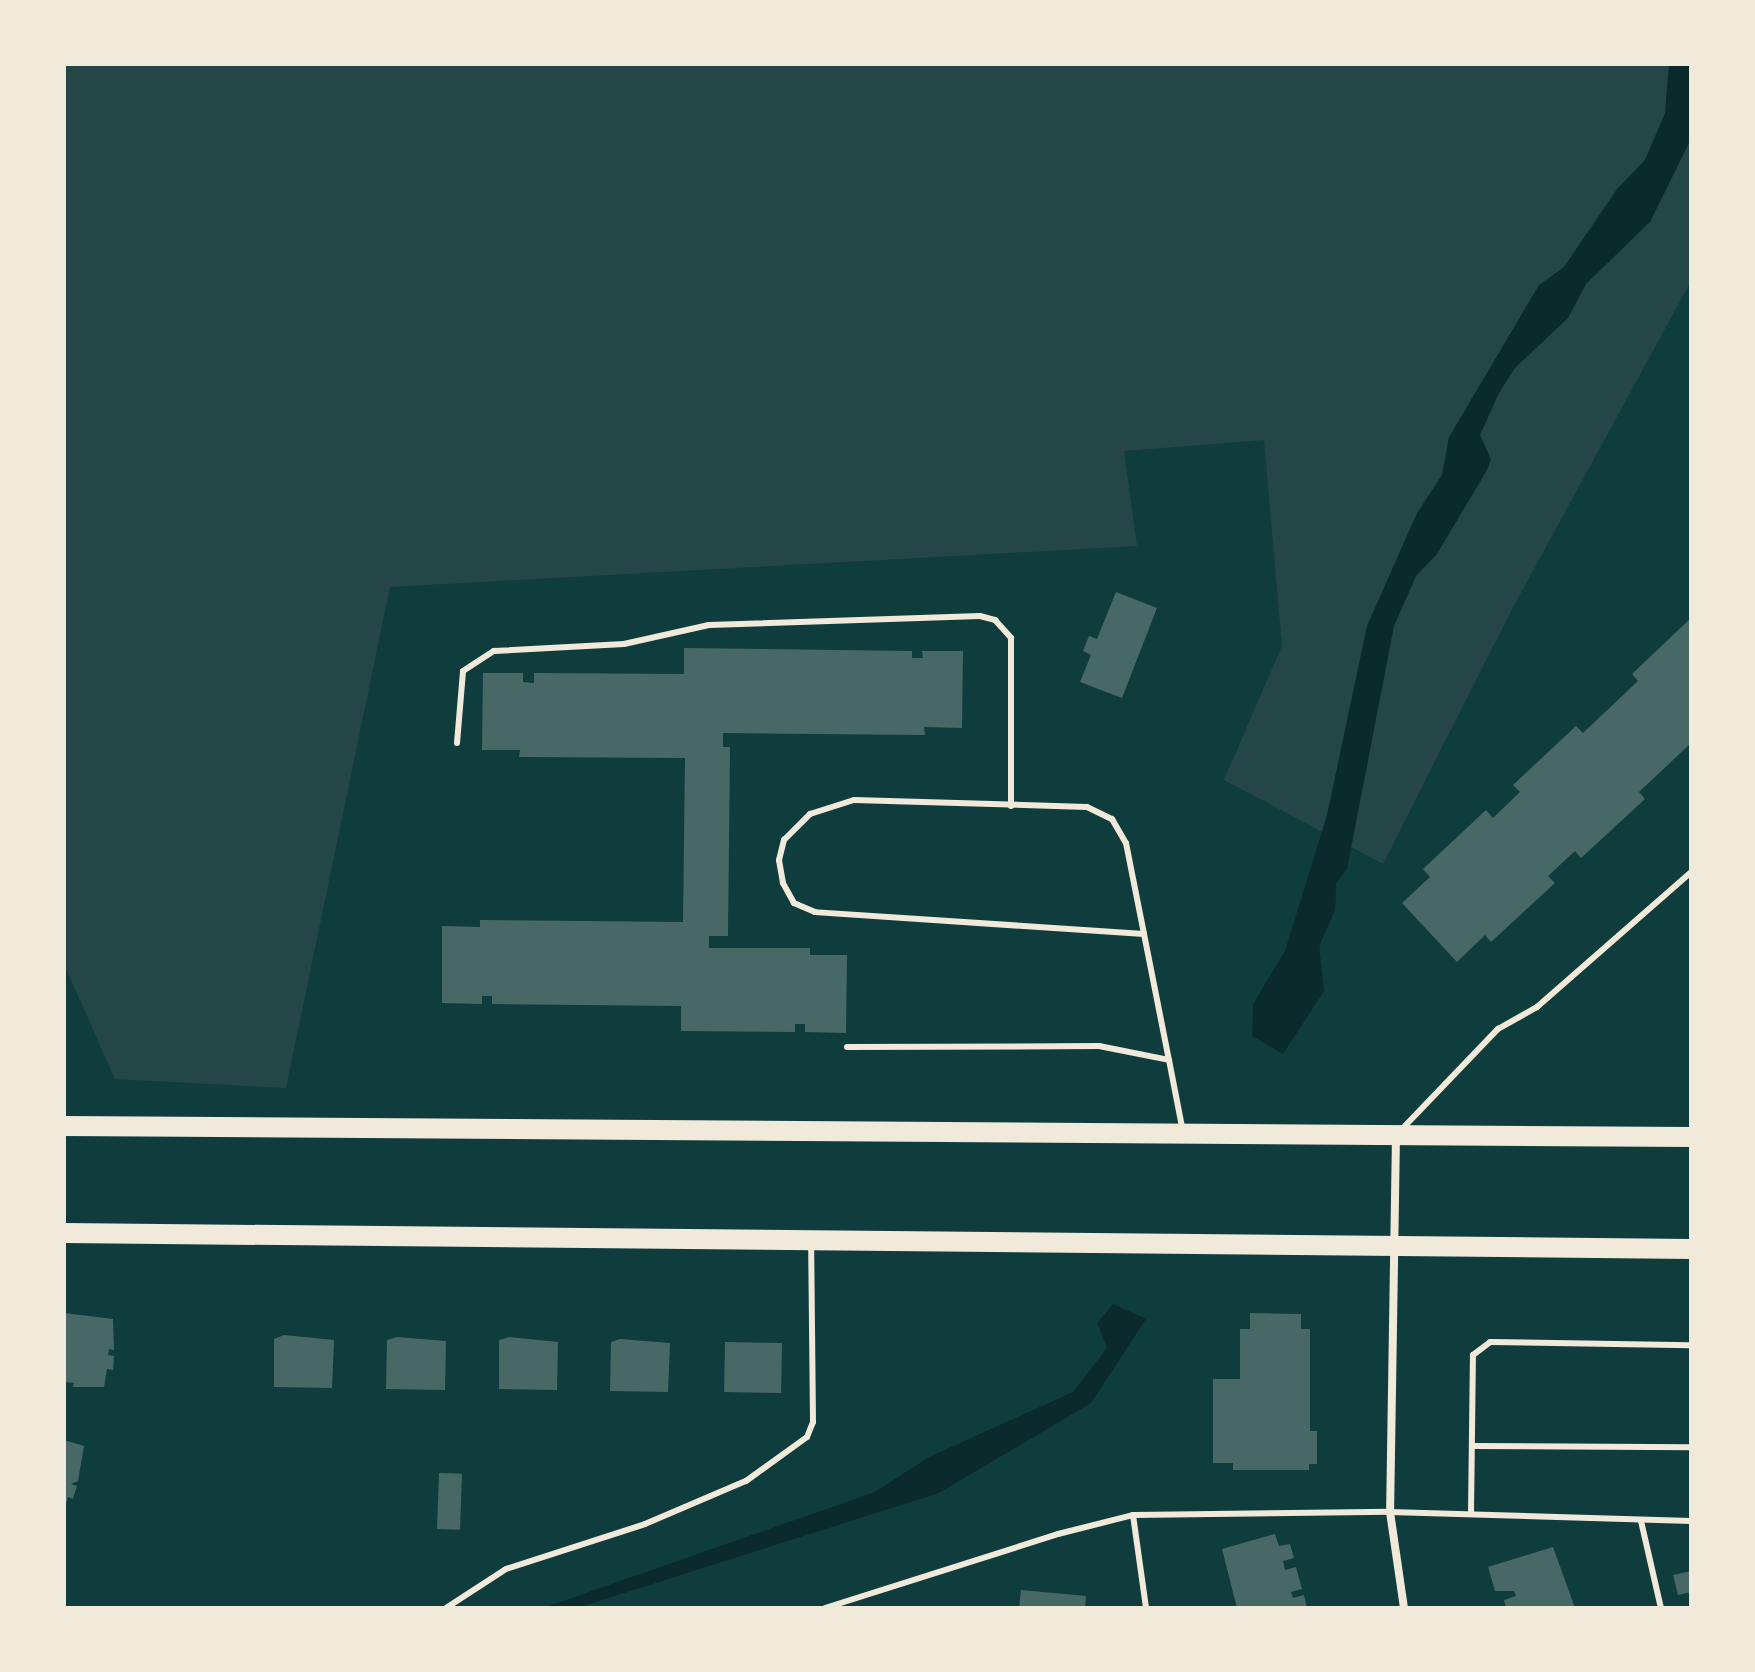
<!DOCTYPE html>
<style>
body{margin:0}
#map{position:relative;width:1755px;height:1672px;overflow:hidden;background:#0f3d3e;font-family:Poppins,sans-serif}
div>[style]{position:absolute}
.green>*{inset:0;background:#244646}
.water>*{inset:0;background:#0a2a2b}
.building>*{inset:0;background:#486865;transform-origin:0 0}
.service>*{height:6px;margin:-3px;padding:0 3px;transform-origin:3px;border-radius:3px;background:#f1e9da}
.minor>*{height:8px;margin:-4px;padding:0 4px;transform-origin:4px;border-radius:4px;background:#f1e9da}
.primary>*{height:20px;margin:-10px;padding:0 10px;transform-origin:10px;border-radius:10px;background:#f1e9da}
span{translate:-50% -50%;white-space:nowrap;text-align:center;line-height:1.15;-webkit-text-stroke:7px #f1e9da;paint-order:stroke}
.frame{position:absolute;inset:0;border:66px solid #f1e9da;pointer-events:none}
</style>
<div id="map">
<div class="green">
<i style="clip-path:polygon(64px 64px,1691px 64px,1691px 281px,1510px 613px,1383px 864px,1224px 780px,1282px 646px,1264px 440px,1124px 451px,1137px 546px,390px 587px,286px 1088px,115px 1079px,64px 964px)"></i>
</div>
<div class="water">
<i style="clip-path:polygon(1669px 64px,1691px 64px,1691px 139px,1650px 222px,1586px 284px,1568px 318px,1515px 368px,1499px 393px,1480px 435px,1491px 459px,1487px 470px,1437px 554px,1416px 576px,1394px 626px,1347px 869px,1336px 883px,1335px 910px,1319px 946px,1324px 991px,1283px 1054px,1252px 1036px,1253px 1004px,1285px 951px,1327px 815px,1367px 626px,1417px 513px,1442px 475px,1449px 437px,1539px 285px,1564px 267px,1617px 189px,1645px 160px,1665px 113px)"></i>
<i style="clip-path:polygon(1113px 1304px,1146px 1319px,1091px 1403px,939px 1493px,577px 1608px,543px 1608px,875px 1492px,929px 1457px,1073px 1392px,1107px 1348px,1097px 1323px)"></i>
</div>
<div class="building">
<i style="clip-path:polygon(1116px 592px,1157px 608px,1122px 698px,1080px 682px,1091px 655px,1083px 651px,1089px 636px,1097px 639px)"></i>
<i style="clip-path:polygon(1691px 618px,1691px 743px,1639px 792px,1645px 799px,1581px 858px,1575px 851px,1548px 876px,1555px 883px,1491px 942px,1485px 935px,1457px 962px,1402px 903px,1430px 877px,1423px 869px,1486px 810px,1493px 818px,1520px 792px,1513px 785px,1576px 726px,1583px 733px,1638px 681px,1632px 674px)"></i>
<i style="clip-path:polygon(684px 648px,912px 651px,912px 658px,923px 658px,922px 651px,963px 651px,962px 728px,924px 727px,925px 735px,723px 733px,723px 747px,730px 747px,728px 936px,709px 936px,709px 948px,810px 948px,810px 955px,847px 955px,846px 1033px,805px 1032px,805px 1024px,795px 1024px,795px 1032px,681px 1031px,681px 1006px,492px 1004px,492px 996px,482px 996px,482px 1004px,442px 1003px,442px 926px,480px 927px,480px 920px,683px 922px,685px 758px,519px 757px,520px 750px,482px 750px,483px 673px,523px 673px,523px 682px,534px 683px,534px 673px,684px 674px)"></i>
<i style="clip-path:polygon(64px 1313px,113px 1319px,114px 1350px,109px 1349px,108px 1355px,114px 1356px,113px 1370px,107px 1369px,104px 1387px,73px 1387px,74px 1383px,64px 1382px)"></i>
<i style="clip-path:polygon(1250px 1313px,1301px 1314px,1301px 1329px,1310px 1329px,1310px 1431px,1317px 1431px,1317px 1464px,1309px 1464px,1309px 1470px,1233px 1470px,1233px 1463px,1213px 1463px,1213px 1379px,1240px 1379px,1240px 1329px,1250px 1329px)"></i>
<i style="clip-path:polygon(284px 1335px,334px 1340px,332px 1388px,274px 1387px,274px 1339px)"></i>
<i style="clip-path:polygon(397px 1337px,446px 1341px,445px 1390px,386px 1389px,387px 1340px)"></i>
<i style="clip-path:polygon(509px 1337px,558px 1342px,557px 1390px,499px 1389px,499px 1340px)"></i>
<i style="clip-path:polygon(620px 1339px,670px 1343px,668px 1392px,610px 1391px,611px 1342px)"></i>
<i style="left:725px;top:1342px;width:57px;height:50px;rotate:1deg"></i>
<i style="clip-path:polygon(64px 1440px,84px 1446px,78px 1481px,71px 1484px,77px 1486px,73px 1499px,68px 1497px,65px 1507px)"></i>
<i style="left:439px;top:1473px;width:23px;height:56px;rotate:2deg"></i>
<i style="clip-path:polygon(1275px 1534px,1279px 1546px,1290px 1544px,1294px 1558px,1283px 1561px,1285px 1570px,1296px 1567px,1302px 1589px,1291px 1592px,1293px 1598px,1304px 1595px,1307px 1608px,1237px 1608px,1222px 1549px)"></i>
<i style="clip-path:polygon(1553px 1547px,1575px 1608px,1506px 1608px,1504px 1600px,1516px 1596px,1514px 1591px,1495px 1591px,1488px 1567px)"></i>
<i style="clip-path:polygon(1691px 1571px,1691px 1592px,1678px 1595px,1673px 1575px)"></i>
<i style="clip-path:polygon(1021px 1590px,1086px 1596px,1085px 1608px,1019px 1608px)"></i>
</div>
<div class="service">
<i style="left:457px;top:743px;width:72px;rotate:-85.2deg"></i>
<i style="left:463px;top:671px;width:37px;rotate:-33deg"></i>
<i style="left:494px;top:651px;width:130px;rotate:-3.1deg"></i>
<i style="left:624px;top:644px;width:87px;rotate:-12.6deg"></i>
<i style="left:709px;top:625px;width:271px;rotate:-1.9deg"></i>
<i style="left:980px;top:616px;width:16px;rotate:15deg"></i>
<i style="left:995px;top:620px;width:24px;rotate:48deg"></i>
<i style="left:1011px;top:638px;width:168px;rotate:90deg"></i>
<i style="left:1144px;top:934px;width:330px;rotate:-176.2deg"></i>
<i style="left:815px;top:912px;width:23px;rotate:-157deg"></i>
<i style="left:794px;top:903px;width:23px;rotate:-119deg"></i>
<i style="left:783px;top:883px;width:23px;rotate:-100deg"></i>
<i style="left:779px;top:860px;width:21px;rotate:-76deg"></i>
<i style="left:784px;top:840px;width:37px;rotate:-45deg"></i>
<i style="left:810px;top:814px;width:46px;rotate:-17.7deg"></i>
<i style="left:854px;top:800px;width:233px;rotate:1.7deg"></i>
<i style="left:1087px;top:807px;width:28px;rotate:26deg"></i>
<i style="left:1112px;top:819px;width:28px;rotate:60deg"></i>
<i style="left:1126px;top:843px;width:93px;rotate:78.8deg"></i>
<i style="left:1144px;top:934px;width:128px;rotate:78.8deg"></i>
<i style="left:1169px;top:1060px;width:73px;rotate:79deg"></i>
<i style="left:847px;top:1047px;width:252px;rotate:-0.2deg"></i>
<i style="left:1099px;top:1046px;width:71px;rotate:11.3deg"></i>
<i style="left:1402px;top:1129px;width:139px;rotate:-46.2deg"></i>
<i style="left:1498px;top:1029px;width:45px;rotate:-29.4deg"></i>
<i style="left:1537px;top:1007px;width:205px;rotate:-41.2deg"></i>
<i style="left:1472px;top:1446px;width:219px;rotate:0.3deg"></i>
<i style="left:1471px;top:1514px;width:159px;rotate:-89.3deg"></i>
<i style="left:1473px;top:1355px;width:21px;rotate:-37deg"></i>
<i style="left:1490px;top:1342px;width:201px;rotate:0.9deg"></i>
<i style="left:1133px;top:1515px;width:94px;rotate:82deg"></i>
<i style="left:1641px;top:1521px;width:89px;rotate:77.1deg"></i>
<i style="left:446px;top:1608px;width:72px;rotate:-33deg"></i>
<i style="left:506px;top:1569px;width:146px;rotate:-17.9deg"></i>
<i style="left:645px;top:1524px;width:110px;rotate:-23.1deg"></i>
<i style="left:746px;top:1481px;width:75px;rotate:-35.8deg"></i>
<i style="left:807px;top:1437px;width:16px;rotate:-68deg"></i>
<i style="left:813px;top:1422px;width:178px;rotate:-90.6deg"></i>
<i style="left:825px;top:1608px;width:244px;rotate:-17.6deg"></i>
<i style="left:1058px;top:1534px;width:77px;rotate:-14.2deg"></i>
<i style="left:1133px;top:1515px;width:257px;rotate:-0.7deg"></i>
<i style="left:1390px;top:1512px;width:301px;rotate:1.7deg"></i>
</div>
<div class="minor">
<i style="left:1396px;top:1135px;width:377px;rotate:90.9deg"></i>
<i style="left:1390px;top:1512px;width:97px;rotate:81.7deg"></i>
</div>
<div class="primary">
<i style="left:64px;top:1126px;width:1627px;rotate:0.39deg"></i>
<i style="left:64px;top:1233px;width:1627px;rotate:0.56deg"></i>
</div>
<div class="frame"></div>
</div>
